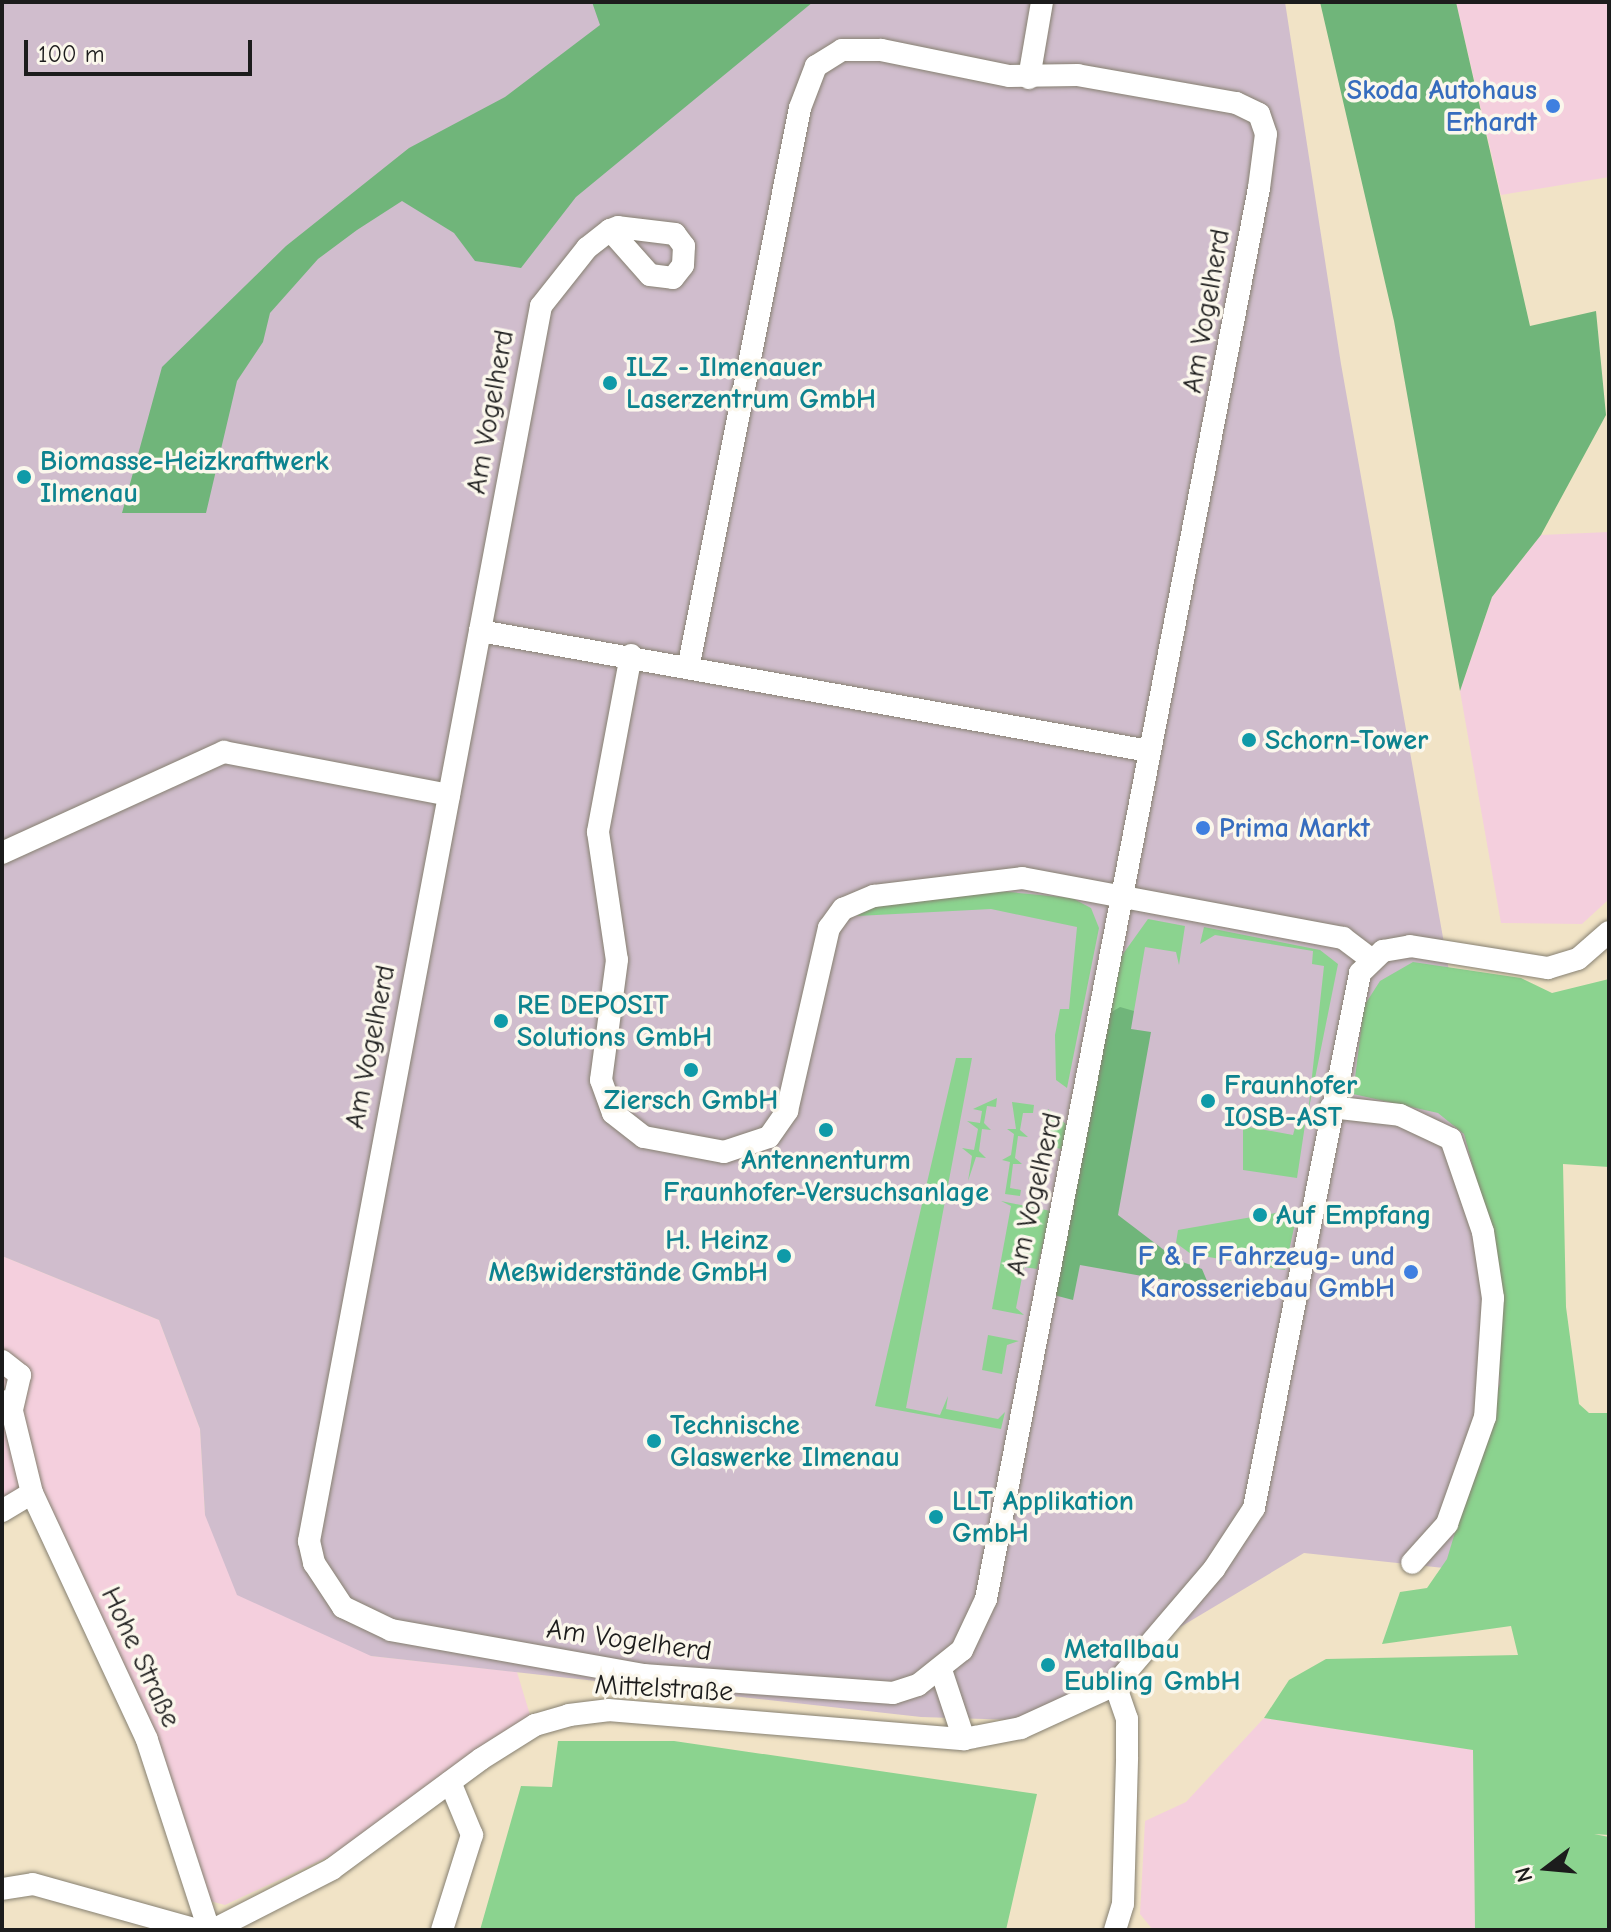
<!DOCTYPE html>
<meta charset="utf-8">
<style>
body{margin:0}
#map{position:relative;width:1611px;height:1932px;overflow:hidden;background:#f1e3c6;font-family:"Comic Neue",sans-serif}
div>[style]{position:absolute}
.built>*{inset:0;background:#f4cfdd}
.industrial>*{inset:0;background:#d0bdcd}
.green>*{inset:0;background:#8bd38f}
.forest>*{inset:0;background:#70b57a}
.roads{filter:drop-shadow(0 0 2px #868071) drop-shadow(0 0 2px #868071)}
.minor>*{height:22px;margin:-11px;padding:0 11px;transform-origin:11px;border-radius:11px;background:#fff}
.dots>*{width:22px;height:22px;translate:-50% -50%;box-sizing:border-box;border:4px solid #fbf7ec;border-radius:50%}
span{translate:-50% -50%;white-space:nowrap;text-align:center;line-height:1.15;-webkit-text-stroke:7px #fbf7ec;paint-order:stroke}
.shop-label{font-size:28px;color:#366cbe;font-weight:700}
.right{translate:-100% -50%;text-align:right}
.left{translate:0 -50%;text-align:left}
.street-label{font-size:28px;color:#1c1c1c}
.culture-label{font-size:28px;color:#0d838f;font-weight:700}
.frame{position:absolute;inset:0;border:4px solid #1c1c1c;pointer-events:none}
.north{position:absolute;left:1507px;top:1828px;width:80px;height:80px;-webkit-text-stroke:6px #fbf7ec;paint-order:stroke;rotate:254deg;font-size:22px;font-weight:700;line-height:32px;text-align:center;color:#1c1c1c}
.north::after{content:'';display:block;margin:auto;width:28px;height:36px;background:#1c1c1c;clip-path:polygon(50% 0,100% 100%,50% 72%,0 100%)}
.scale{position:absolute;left:24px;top:40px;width:228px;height:36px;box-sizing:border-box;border:4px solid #1c1c1c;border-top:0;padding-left:10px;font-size:24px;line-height:28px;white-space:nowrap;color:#1c1c1c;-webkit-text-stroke:6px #fbf7ec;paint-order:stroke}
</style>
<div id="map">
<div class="built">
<i style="clip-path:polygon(1456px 2px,1609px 2px,1609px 177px,1501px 195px)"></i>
<i style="clip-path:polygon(1609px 532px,1607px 901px,1582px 924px,1501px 923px,1460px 691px,1492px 597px,1541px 535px)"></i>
<i style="clip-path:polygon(2px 1256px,159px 1320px,200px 1429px,205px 1515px,371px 1656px,517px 1672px,530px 1715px,343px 1850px,225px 1905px,210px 1901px,34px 1483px,2px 1502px)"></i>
<i style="clip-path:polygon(1264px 1718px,1474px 1750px,1475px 1930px,1153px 1930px,1140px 1914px,1145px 1821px,1186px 1802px)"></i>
</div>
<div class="industrial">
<i style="clip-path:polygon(2px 2px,1285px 2px,1341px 364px,1516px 1348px,1472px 1571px,1304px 1553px,1125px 1660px,1077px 1699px,1016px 1720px,921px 1717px,371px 1656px,237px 1595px,205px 1515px,200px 1429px,159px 1320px,2px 1256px)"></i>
</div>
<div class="green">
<i style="clip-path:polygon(988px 890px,1072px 898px,1091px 908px,1099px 928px,1067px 1088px,1056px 1080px,1055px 1035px,1060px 1009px,1069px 1009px,1077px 927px,991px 909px,857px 916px,870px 907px)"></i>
<i style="clip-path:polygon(1148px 919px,1185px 926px,1179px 965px,1176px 952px,1145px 947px,1134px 1011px,1110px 1013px,1118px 961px)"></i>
<i style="clip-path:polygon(1204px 927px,1320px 950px,1338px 964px,1308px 1113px,1324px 966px,1312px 964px,1313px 951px,1215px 935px,1200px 944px)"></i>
<i style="clip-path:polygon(1413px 962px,1521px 978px,1552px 993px,1609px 979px,1609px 1167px,1563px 1164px,1566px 1307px,1579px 1404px,1589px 1413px,1609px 1413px,1609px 1835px,1594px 1834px,1609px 1837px,1609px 1930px,1475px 1930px,1473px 1750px,1264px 1718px,1289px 1680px,1326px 1659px,1518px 1655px,1511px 1626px,1382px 1644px,1400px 1592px,1427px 1588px,1447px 1559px,1500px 1383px,1489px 1226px,1464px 1134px,1438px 1113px,1353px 1094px,1364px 1006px,1380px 981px)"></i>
<i style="clip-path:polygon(956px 1058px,972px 1058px,906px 1408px,940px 1415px,948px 1396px,946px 1409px,998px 1419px,1005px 1412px,1001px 1429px,875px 1406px)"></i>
<i style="clip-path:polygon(997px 1098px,996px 1107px,987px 1106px,984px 1123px,991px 1130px,982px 1129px,979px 1151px,986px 1158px,976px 1157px,968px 1181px,972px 1156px,962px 1148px,974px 1150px,978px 1129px,967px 1121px,980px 1123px,982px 1111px,973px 1109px)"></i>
<i style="clip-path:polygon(1012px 1102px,1034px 1105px,1033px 1113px,1023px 1113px,1020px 1130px,1028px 1137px,1018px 1136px,1015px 1158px,1022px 1164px,1013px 1164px,1010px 1188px,1021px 1190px,1020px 1196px,1005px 1194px,1010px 1162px,1002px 1160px,1011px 1155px,1014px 1134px,1007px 1129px,1016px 1129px)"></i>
<i style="clip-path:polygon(1048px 1109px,1067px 1125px,1062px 1149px,1039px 1145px)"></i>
<i style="clip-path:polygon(1296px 1124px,1305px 1125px,1297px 1178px,1243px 1170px,1243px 1126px,1293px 1135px)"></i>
<i style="clip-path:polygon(1001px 1201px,1051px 1211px,1037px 1269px,1024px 1267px,1016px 1308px,1024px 1315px,992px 1309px,1011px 1206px)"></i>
<i style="clip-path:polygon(1298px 1209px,1285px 1270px,1191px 1254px,1176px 1243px,1178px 1230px)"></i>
<i style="clip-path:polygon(988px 1335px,1019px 1341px,1007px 1345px,1002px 1374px,982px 1370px)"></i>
<i style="clip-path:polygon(558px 1741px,674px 1741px,1037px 1794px,1006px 1930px,480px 1930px,521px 1786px,552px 1787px)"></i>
</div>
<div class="forest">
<i style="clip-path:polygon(592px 2px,813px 2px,576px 197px,521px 268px,475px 261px,454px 233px,402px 201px,357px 230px,318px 259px,270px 313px,263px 342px,237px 381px,206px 513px,122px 513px,162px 367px,286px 246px,409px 148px,505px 97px,600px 25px)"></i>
<i style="clip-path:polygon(1320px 2px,1456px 2px,1530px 326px,1596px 311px,1606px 415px,1541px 535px,1492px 597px,1460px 691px,1394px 321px)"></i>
<i style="clip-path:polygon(1120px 1007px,1134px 1011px,1131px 1029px,1151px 1032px,1118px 1215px,1177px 1260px,1202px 1269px,1210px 1288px,1080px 1265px,1073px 1300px,1050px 1294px,1110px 1013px)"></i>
</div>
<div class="roads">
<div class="minor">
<i style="left:1029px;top:78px;width:77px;rotate:-80.3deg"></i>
<i style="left:610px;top:230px;width:60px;rotate:48.4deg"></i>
<i style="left:650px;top:275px;width:23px;rotate:7deg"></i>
<i style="left:673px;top:278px;width:16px;rotate:-52deg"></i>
<i style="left:683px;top:265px;width:19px;rotate:-87deg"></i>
<i style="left:684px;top:246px;width:15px;rotate:-127deg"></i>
<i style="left:675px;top:234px;width:57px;rotate:-173deg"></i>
<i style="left:618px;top:227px;width:9px;rotate:159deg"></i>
<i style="left:610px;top:230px;width:29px;rotate:142deg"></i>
<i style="left:587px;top:248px;width:74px;rotate:128.4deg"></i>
<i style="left:541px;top:306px;width:1257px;rotate:100.64deg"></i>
<i style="left:309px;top:1541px;width:23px;rotate:77deg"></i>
<i style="left:314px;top:1563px;width:53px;rotate:56.6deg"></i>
<i style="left:343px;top:1607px;width:53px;rotate:25.6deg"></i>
<i style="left:391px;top:1630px;width:256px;rotate:10.1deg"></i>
<i style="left:643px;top:1675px;width:251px;rotate:4.1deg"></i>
<i style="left:893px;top:1693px;width:26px;rotate:-18deg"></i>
<i style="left:918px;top:1685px;width:56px;rotate:-38.5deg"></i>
<i style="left:962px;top:1650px;width:56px;rotate:-64.8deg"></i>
<i style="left:986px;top:1599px;width:1437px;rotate:-79.05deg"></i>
<i style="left:1259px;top:188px;width:54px;rotate:-82.6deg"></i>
<i style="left:1266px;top:134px;width:21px;rotate:-109deg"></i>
<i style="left:1259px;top:114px;width:25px;rotate:-154deg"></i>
<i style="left:1236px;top:103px;width:160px;rotate:-170deg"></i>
<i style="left:1078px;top:75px;width:69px;rotate:179.2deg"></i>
<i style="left:1009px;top:76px;width:131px;rotate:-168.5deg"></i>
<i style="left:881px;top:50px;width:39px;rotate:180deg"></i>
<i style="left:842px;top:50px;width:31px;rotate:148deg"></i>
<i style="left:816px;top:66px;width:45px;rotate:110.9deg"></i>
<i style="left:800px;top:108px;width:567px;rotate:101.29deg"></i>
<i style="left:480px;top:631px;width:680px;rotate:10.17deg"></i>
<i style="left:631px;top:655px;width:180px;rotate:100.6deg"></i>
<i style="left:598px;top:832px;width:129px;rotate:81.6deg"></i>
<i style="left:617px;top:960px;width:121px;rotate:97.6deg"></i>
<i style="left:601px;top:1080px;width:35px;rotate:70deg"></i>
<i style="left:613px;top:1113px;width:39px;rotate:38deg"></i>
<i style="left:644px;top:1137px;width:81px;rotate:10.6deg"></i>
<i style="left:724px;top:1152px;width:47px;rotate:-18.4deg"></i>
<i style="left:769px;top:1137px;width:32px;rotate:-55deg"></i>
<i style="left:787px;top:1111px;width:188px;rotate:-77.1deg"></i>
<i style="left:829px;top:928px;width:24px;rotate:-54deg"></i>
<i style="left:843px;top:909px;width:34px;rotate:-23deg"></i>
<i style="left:874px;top:896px;width:149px;rotate:-6.9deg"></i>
<i style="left:1022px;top:878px;width:327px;rotate:10.6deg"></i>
<i style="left:1343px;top:938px;width:35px;rotate:37deg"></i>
<i style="left:2px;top:853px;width:244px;rotate:-24.5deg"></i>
<i style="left:224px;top:752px;width:229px;rotate:10.8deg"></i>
<i style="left:1331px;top:1107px;width:69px;rotate:6.6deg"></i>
<i style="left:1400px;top:1115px;width:56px;rotate:25.2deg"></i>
<i style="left:1451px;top:1139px;width:98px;rotate:71deg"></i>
<i style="left:1483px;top:1232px;width:67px;rotate:81.4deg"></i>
<i style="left:1493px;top:1298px;width:119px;rotate:93.8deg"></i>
<i style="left:1485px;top:1417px;width:114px;rotate:109.6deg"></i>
<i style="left:1447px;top:1524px;width:52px;rotate:131.9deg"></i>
<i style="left:2px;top:1361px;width:23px;rotate:38deg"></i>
<i style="left:20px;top:1375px;width:37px;rotate:103deg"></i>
<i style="left:2px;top:1401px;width:14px;rotate:45deg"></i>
<i style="left:12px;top:1411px;width:84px;rotate:76.3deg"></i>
<i style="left:32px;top:1493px;width:272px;rotate:65deg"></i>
<i style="left:147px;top:1740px;width:200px;rotate:71.9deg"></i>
<i style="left:2px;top:1511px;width:35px;rotate:-31deg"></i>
<i style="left:941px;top:1670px;width:73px;rotate:71.6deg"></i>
<i style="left:2px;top:1889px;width:31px;rotate:-9deg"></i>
<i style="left:33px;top:1884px;width:171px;rotate:15.6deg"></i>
<i style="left:213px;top:1930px;width:134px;rotate:-27.1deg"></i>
<i style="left:332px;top:1869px;width:185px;rotate:-36.4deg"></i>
<i style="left:481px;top:1759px;width:64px;rotate:-32.2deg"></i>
<i style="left:535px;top:1725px;width:35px;rotate:-16deg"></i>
<i style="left:569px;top:1715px;width:39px;rotate:-7deg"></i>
<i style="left:608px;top:1710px;width:357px;rotate:4.7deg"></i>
<i style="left:964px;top:1739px;width:58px;rotate:-10.9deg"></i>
<i style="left:1021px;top:1728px;width:103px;rotate:-24.6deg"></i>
<i style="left:1115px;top:1685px;width:153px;rotate:-49.5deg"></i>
<i style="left:1214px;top:1569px;width:73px;rotate:-56.7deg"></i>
<i style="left:1254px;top:1508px;width:545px;rotate:-78.79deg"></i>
<i style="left:1360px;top:973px;width:32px;rotate:-44deg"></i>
<i style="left:1383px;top:951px;width:27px;rotate:-10deg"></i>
<i style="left:1410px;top:946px;width:140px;rotate:9.1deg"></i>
<i style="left:1548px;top:968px;width:31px;rotate:-17deg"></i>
<i style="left:1578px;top:959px;width:41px;rotate:-41.1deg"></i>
<i style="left:442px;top:1930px;width:100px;rotate:-72.5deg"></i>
<i style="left:472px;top:1835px;width:57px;rotate:-112.5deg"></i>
<i style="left:1115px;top:1930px;width:27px;rotate:-73deg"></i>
<i style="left:1123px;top:1904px;width:147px;rotate:-88.4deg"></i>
<i style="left:1127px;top:1757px;width:38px;rotate:-90deg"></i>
<i style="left:1127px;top:1719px;width:36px;rotate:-109deg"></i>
</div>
</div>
<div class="dots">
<i style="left:1553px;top:106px;background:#3f7fe0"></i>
<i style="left:610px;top:383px;background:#0f9aa8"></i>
<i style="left:24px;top:477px;background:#0f9aa8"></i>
<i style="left:1249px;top:740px;background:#0f9aa8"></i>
<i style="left:1203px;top:828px;background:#3f7fe0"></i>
<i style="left:501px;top:1021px;background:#0f9aa8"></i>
<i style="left:691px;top:1070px;background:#0f9aa8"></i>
<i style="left:1208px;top:1101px;background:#0f9aa8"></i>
<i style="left:826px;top:1130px;background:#0f9aa8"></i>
<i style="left:1260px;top:1215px;background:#0f9aa8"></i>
<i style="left:784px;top:1256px;background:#0f9aa8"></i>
<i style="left:1411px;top:1272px;background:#3f7fe0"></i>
<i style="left:654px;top:1441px;background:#0f9aa8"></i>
<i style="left:936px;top:1517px;background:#0f9aa8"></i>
<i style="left:1048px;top:1665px;background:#0f9aa8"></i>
</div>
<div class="shop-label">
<span class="right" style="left:1537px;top:106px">Skoda Autohaus<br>Erhardt</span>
<span class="left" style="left:1219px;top:828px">Prima Markt</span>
<span class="right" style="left:1395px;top:1272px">F &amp; F Fahrzeug- und<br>Karosseriebau GmbH</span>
</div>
<div class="street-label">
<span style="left:1206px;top:311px;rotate:-80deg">Am Vogelherd</span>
<span style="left:490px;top:412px;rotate:-80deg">Am Vogelherd</span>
<span style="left:370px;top:1047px;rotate:-79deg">Am Vogelherd</span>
<span style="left:1034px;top:1194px;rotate:-77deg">Am Vogelherd</span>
<span style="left:629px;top:1640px;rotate:8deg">Am Vogelherd</span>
<span style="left:141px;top:1657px;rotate:65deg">Hohe Straße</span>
<span style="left:664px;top:1688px;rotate:3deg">Mittelstraße</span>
</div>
<div class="culture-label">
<span class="left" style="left:626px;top:383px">ILZ - Ilmenauer<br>Laserzentrum GmbH</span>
<span class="left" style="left:40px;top:477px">Biomasse-Heizkraftwerk<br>Ilmenau</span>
<span class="left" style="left:1265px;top:740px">Schorn-Tower</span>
<span class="left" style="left:517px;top:1021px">RE DEPOSIT<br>Solutions GmbH</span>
<span class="left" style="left:1224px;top:1101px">Fraunhofer<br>IOSB-AST</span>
<span style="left:691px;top:1100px">Ziersch GmbH</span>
<span style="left:826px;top:1176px">Antennenturm<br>Fraunhofer-Versuchsanlage</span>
<span class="left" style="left:1276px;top:1215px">Auf Empfang</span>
<span class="right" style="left:768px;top:1256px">H. Heinz<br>Meßwiderstände GmbH</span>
<span class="left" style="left:670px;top:1441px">Technische<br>Glaswerke Ilmenau</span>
<span class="left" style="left:952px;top:1517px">LLT Applikation<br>GmbH</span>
<span class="left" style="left:1064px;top:1665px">Metallbau<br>Eubling GmbH</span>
</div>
<div class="frame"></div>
<div class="north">N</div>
<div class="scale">100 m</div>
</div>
